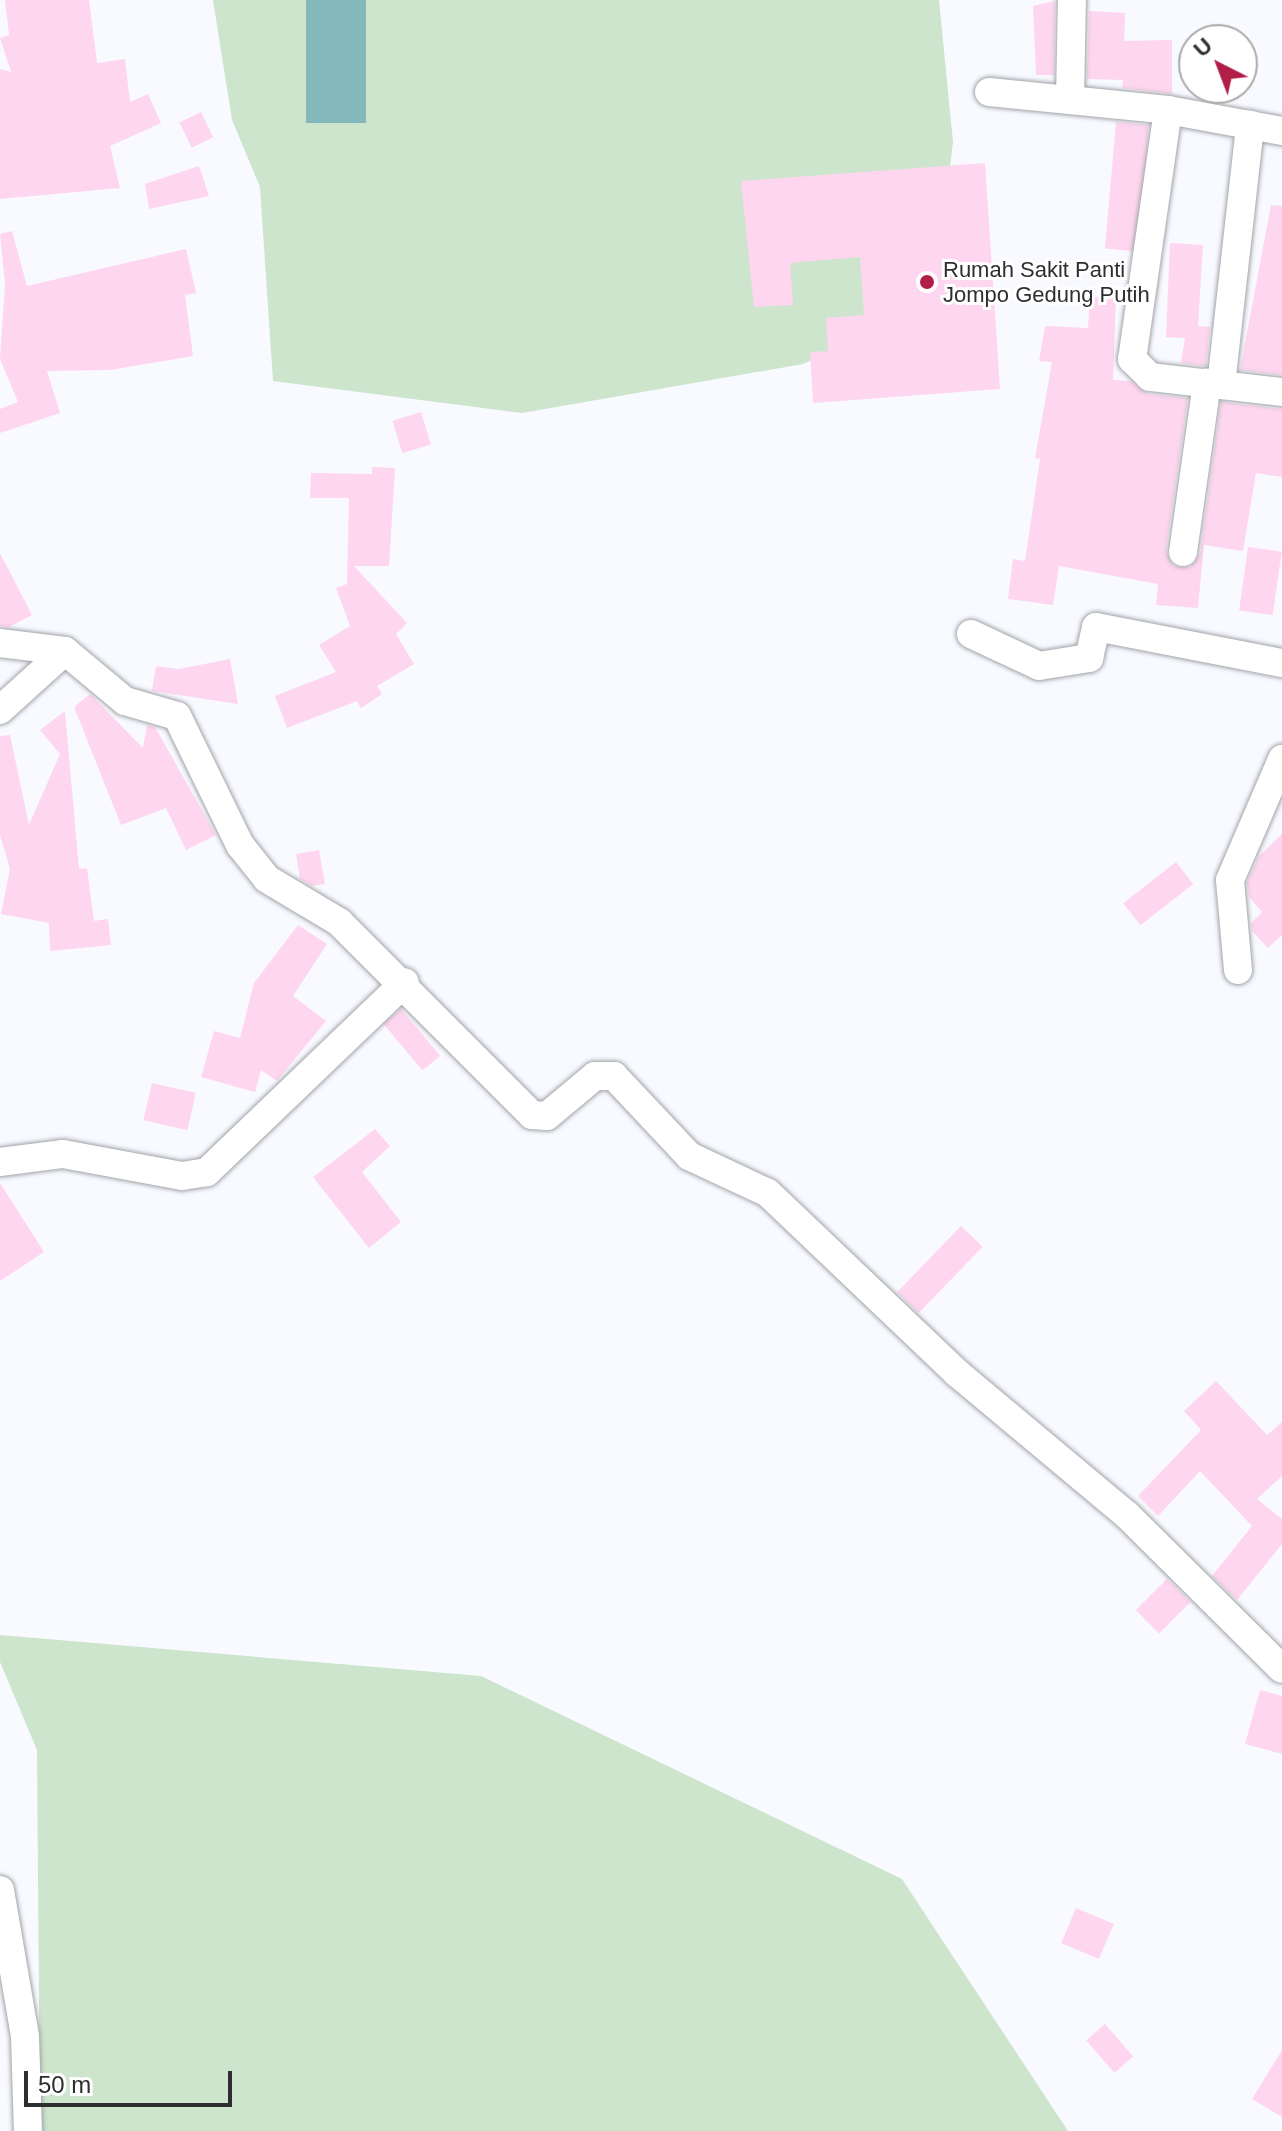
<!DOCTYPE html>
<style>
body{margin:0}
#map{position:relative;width:1282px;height:2131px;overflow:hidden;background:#f8faff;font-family:Arial,sans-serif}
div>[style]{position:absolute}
.green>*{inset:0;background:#cde5cc}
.water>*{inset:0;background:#84b9bb;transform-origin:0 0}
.building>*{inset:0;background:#fed6ef;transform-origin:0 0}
.roads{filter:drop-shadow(0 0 2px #a2a4a9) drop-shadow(0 0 2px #a2a4a9)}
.minor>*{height:28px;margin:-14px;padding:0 14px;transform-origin:14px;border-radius:14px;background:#fff}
.dots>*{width:22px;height:22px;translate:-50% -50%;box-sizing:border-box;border:4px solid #fff;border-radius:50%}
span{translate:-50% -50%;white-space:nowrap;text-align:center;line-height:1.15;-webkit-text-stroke:6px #fff;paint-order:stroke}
.poi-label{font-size:22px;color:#2d2e30}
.left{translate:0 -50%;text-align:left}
.north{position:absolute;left:1178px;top:24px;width:80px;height:80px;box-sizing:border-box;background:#fff;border:2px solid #ababac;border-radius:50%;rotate:318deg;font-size:22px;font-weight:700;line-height:32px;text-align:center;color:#2d2e30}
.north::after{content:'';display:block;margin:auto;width:28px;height:36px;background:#b11f49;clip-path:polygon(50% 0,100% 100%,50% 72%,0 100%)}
.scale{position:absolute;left:24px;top:2071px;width:208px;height:36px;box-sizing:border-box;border:4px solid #2d2e30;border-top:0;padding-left:10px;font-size:24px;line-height:28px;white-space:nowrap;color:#2d2e30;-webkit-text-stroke:6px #fff;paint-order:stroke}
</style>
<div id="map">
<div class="green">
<i style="clip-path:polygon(213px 0,939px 0,953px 142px,933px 308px,803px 364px,522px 413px,273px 381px,260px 187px,232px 120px)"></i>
<i style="clip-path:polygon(0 1635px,481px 1676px,902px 1879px,1068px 2131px,40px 2131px,37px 1750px,0 1662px)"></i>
</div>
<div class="water">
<i style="left:306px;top:0;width:60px;height:123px"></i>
</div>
<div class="building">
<i style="clip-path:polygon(5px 0,89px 0,97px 63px,125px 59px,130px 102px,148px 94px,161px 123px,110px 146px,120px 188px,0 199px,0 69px,11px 72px,0 38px,9px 35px)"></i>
<i style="clip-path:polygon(1055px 1px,1054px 75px,1036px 75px,1033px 6px)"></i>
<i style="clip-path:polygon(1089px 11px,1125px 13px,1124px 41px,1172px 40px,1172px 94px,1122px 88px,1123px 80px,1087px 79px)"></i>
<i style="left:201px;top:112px;width:28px;height:24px;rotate:64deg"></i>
<i style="left:1116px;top:122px;width:33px;height:127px;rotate:5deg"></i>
<i style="clip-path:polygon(985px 163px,1000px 389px,813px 403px,810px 352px,828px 351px,826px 318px,864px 315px,860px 257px,790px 263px,793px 305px,754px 307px,741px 181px)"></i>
<i style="clip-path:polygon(199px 166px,209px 196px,149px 209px,145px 184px)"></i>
<i style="clip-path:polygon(1271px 205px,1282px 206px,1282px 375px,1240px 370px)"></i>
<i style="clip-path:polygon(12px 231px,27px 286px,186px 249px,196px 293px,185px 295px,193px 356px,110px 370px,47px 371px,60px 413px,0 433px,0 409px,18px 402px,0 359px,5px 284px,0 234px)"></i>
<i style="clip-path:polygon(1170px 243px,1203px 245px,1198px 326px,1210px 327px,1206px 366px,1181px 363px,1185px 338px,1166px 337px)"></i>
<i style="clip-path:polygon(1090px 297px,1116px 298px,1113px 380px,1130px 381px,1148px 394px,1188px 398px,1166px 550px,1173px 566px,1190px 567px,1200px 554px,1221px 402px,1282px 409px,1282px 477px,1256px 473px,1243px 551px,1204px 545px,1198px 608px,1156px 605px,1158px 584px,1059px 566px,1053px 605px,1008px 599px,1013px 559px,1025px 561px,1040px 459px,1035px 458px,1052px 362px,1039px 361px,1045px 326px,1088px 328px)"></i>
<i style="left:421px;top:412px;width:34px;height:30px;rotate:73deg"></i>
<i style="clip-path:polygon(372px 467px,395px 468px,389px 566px,354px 566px,407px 623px,396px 634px,414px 664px,377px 686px,382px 694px,361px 708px,357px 701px,287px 728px,275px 696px,336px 672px,319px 645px,350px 626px,336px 588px,347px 584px,349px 498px,310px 498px,311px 473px,372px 474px)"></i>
<i style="left:1248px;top:547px;width:34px;height:64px;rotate:8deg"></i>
<i style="clip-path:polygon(0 553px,32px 615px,9px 627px,0 626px)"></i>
<i style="clip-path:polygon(230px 659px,238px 704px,152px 691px,156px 666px,179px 669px)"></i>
<i style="clip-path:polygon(90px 694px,143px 748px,147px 725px,155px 727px,216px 835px,186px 850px,166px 808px,121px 825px,74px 707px)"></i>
<i style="clip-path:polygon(65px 711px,79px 869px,87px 868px,94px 921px,108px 919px,111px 945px,50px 951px,49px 923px,1px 914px,10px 869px,0 835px,0 736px,10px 735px,29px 825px,60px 754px,40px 730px)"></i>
<i style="clip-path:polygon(1282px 834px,1282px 935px,1268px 948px,1252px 931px,1251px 923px,1262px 912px,1249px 897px,1247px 883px,1259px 856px)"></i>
<i style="clip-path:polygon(319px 850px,325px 884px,312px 886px,300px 879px,296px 854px)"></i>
<i style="left:1176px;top:862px;width:28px;height:67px;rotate:52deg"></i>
<i style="clip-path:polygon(298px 925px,327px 944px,293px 996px,326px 1021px,277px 1081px,261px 1070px,255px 1092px,201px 1077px,214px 1031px,240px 1038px,254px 983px)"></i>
<i style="left:401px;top:1009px;width:61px;height:23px;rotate:50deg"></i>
<i style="left:152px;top:1083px;width:45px;height:38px;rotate:13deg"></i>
<i style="clip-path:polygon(375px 1129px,390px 1146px,362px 1172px,401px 1222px,369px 1248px,313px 1177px)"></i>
<i style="clip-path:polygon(0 1183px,44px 1252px,0 1281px)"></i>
<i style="left:961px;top:1226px;width:30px;height:92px;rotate:44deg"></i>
<i style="clip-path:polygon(1216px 1381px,1267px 1435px,1282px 1422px,1282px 1476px,1257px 1499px,1282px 1519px,1282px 1544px,1237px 1600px,1212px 1576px,1252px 1526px,1200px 1471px,1158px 1516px,1138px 1496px,1201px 1430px,1184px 1411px)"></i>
<i style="left:1167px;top:1579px;width:33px;height:44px;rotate:45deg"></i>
<i style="clip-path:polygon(1260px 1690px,1282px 1696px,1282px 1754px,1245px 1744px)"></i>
<i style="left:1076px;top:1908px;width:41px;height:38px;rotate:23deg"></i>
<i style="left:1105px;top:2024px;width:43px;height:25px;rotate:49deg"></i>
<i style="clip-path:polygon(1282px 2050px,1282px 2117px,1252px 2099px)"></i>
</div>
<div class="roads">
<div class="minor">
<i style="left:989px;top:92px;width:180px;rotate:5.7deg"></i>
<i style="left:1168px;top:110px;width:116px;rotate:10.4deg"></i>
<i style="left:1070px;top:100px;width:100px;rotate:-88.9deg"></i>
<i style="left:1168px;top:110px;width:252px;rotate:98.2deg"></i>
<i style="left:1132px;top:359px;width:25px;rotate:45deg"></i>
<i style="left:1150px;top:377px;width:133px;rotate:6.5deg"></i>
<i style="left:1221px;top:385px;width:262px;rotate:-83.6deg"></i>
<i style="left:1183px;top:552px;width:171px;rotate:-81.9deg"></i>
<i style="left:971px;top:634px;width:75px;rotate:25.2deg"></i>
<i style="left:1039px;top:666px;width:51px;rotate:-9.1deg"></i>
<i style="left:1089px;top:658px;width:32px;rotate:-77deg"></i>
<i style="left:1096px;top:627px;width:189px;rotate:11deg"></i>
<i style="left:0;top:643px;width:65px;rotate:7deg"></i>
<i style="left:65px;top:651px;width:78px;rotate:39.8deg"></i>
<i style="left:125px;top:701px;width:54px;rotate:16.1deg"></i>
<i style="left:177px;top:716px;width:144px;rotate:64deg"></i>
<i style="left:240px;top:845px;width:43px;rotate:51.5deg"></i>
<i style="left:267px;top:879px;width:84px;rotate:30.8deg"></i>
<i style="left:339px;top:922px;width:273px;rotate:45deg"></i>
<i style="left:532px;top:1115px;width:15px;rotate:4deg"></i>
<i style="left:547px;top:1116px;width:62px;rotate:-39.8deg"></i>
<i style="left:595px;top:1076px;width:19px"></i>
<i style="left:614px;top:1076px;width:110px;rotate:46.8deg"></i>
<i style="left:689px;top:1156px;width:87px;rotate:25.1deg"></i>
<i style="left:768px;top:1193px;width:261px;rotate:43.6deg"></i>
<i style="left:957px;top:1373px;width:222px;rotate:39.9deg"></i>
<i style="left:1127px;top:1515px;width:218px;rotate:44.8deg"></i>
<i style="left:0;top:710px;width:88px;rotate:-42.2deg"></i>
<i style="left:1238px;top:970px;width:90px;rotate:-95.1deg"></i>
<i style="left:1230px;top:880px;width:132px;rotate:-66.7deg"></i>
<i style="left:0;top:1162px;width:64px;rotate:-7.2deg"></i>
<i style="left:63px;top:1154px;width:121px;rotate:10.5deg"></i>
<i style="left:182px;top:1176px;width:25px;rotate:-9deg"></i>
<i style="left:207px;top:1172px;width:274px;rotate:-43.8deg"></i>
<i style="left:0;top:1890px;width:149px;rotate:80.3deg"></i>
<i style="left:25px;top:2037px;width:94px;rotate:88.2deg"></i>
</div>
</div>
<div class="dots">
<i style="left:927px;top:282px;background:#b11f49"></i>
</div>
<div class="poi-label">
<span class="left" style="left:943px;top:282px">Rumah Sakit Panti<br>Jompo Gedung Putih</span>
</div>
<div class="north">U</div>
<div class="scale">50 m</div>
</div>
